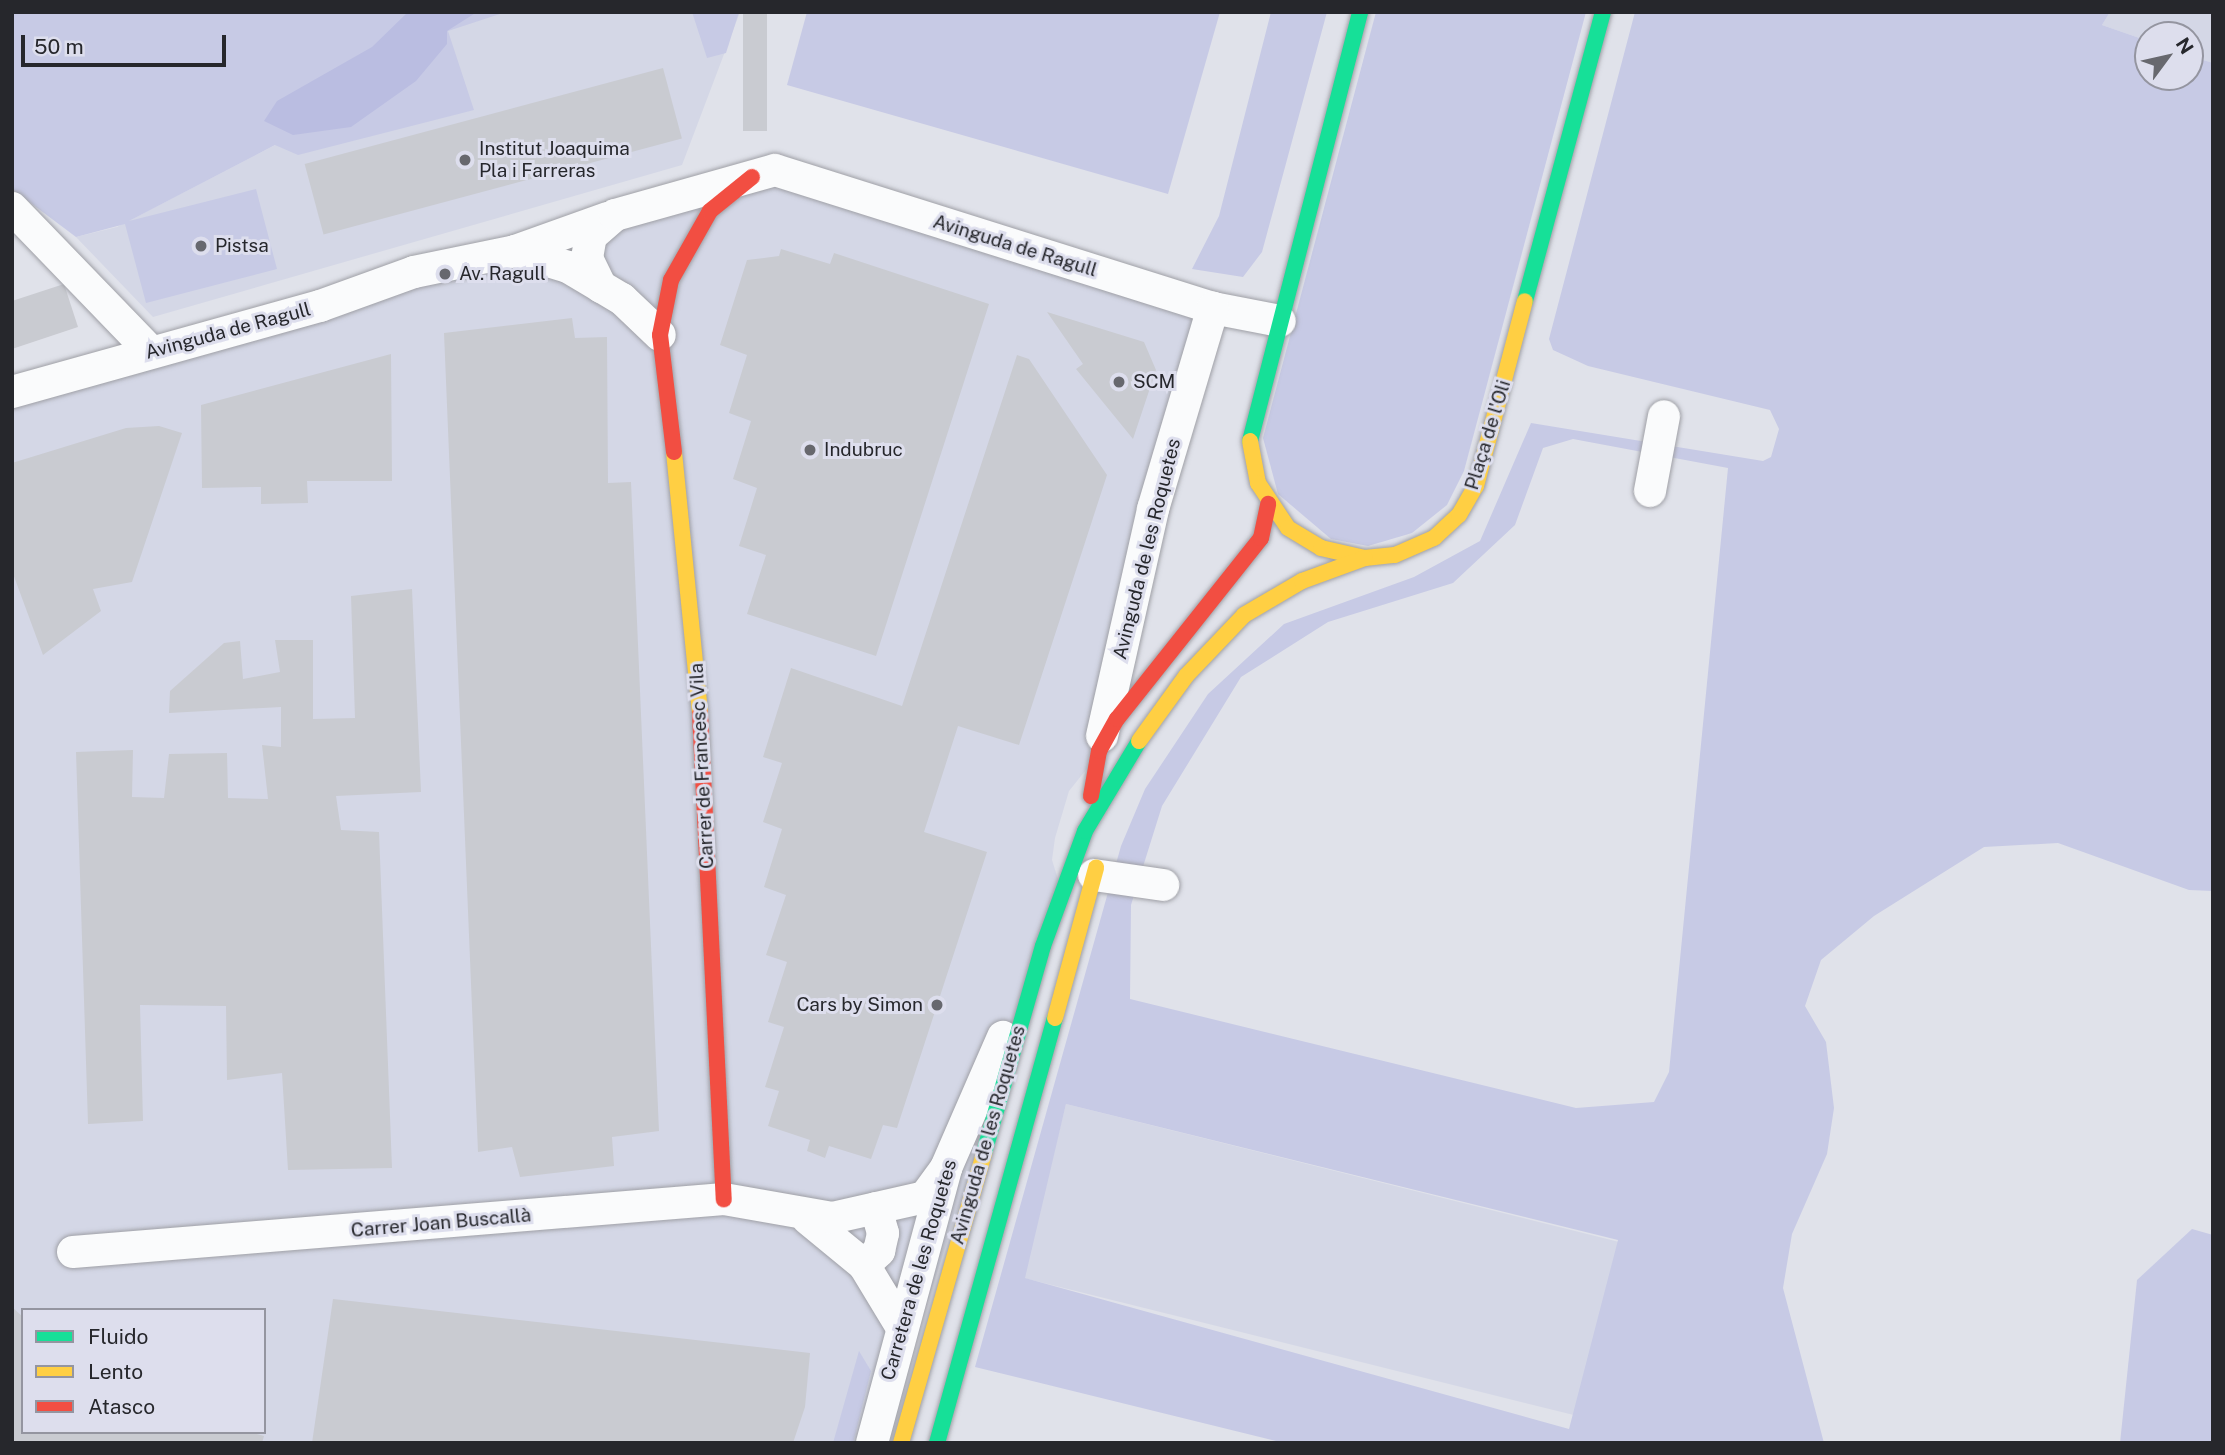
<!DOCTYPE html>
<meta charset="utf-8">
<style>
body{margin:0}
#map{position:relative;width:2225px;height:1455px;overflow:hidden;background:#e0e2ea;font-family:"Public Sans",sans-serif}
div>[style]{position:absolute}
.built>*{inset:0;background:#d4d7e6;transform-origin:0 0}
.green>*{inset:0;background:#c7cae5}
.forest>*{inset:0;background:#babde1}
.building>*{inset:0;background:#c9cbd1;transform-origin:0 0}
.roads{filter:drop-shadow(0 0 2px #9fa0a6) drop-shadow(0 0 2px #9fa0a6)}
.street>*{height:32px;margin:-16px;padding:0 16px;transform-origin:16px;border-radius:16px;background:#fafbfc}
.fast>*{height:16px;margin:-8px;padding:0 8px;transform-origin:8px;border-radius:8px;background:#16e098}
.slow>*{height:16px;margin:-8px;padding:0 8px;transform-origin:8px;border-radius:8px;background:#ffcf43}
.jam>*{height:16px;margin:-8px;padding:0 8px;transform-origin:8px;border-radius:8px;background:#f24e42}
.dots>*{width:19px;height:19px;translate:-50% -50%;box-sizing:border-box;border:4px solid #dddeed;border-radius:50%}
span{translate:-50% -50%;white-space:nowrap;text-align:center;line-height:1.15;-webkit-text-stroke:6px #dddeed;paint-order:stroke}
.poi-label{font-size:19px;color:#26272c}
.left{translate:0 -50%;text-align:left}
.right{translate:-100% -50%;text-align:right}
.street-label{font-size:19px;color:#26272c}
.frame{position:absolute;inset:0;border:14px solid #26272c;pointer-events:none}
.legend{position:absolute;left:21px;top:1308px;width:245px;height:126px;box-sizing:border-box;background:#dddeed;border:2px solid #9495a0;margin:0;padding:9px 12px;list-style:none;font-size:21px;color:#26272c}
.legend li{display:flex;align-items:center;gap:14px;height:35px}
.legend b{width:35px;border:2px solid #9495a0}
.north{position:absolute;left:2134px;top:21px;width:70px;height:70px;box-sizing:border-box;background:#dddeed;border:2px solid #9495a0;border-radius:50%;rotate:57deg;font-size:19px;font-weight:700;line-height:28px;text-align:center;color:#26272c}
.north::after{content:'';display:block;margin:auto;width:24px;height:32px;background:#67686e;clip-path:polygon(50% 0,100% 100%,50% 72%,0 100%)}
.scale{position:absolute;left:21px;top:35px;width:205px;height:32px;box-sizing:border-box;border:4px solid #26272c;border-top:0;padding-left:9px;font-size:21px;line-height:24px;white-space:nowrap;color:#26272c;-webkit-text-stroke:5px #dddeed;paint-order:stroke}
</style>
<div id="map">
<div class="built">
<i style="clip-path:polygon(452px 12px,740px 12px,682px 165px,153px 317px,76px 237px,117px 227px,333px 115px)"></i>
<i style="clip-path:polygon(2110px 12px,2213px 12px,2213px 63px,2190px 56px,2190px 35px,2148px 35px,2148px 41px,2102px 25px)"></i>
<i style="clip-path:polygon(evenodd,775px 170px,1213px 308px,1089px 766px,1069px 791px,1055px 838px,1052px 860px,1062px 892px,881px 1443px,12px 1443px,12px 392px,775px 170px,23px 1310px,264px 1310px,264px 1432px,23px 1432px,23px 1310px)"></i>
<i style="left:1066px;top:1104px;width:569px;height:179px;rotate:14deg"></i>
</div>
<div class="green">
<i style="clip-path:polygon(12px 12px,506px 12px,448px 31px,474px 110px,298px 155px,275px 145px,129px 221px,256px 189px,277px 269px,146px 303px,125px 224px,76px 237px,12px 189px)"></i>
<i style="clip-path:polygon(692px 12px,739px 12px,726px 53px,707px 58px)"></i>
<i style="clip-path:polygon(807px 12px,1220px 12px,1168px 194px,787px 85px)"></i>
<i style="clip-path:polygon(1271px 12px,1327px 12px,1262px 252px,1243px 277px,1192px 269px,1219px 216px)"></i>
<i style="clip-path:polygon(1376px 12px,1586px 12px,1464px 471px,1447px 505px,1412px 533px,1368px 546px,1331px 539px,1278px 494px,1263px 438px)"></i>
<i style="clip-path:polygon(evenodd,1635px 12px,2110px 12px,2102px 25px,2148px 41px,2148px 77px,2190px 77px,2190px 56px,2213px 63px,2213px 891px,2189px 890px,2058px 843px,1984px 847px,1874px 916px,1821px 960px,1805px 1006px,1826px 1042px,1834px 1108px,1827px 1154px,1792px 1234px,1783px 1288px,1824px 1443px,1284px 1443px,975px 1367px,1121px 846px,1145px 789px,1208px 694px,1284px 624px,1414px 577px,1480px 541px,1531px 423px,1763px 461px,1771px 457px,1779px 429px,1770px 410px,1588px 366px,1553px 350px,1549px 339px,1635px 12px,1573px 439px,1728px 468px,1669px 1072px,1654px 1102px,1576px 1108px,1130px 999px,1131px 905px,1162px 806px,1241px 677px,1328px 622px,1453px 583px,1515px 525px,1543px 448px,1573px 439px,1635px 12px,1066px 1104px,1618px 1240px,1569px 1429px,1025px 1278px,1066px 1104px)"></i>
<i style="clip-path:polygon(2192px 1229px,2213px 1235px,2213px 1443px,2120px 1443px,2137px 1280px)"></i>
<i style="clip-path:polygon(859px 1351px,871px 1371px,853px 1443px,833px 1443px)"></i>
</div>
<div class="forest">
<i style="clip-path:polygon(408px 12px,477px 12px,447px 31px,447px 44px,416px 81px,351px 127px,293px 135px,264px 121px,277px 101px,372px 47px)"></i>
</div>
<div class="building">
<i style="left:743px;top:12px;width:24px;height:119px"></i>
<i style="left:663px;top:68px;width:73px;height:371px;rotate:75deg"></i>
<i style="clip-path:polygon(781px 249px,830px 264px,834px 253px,989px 304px,876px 656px,747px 614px,766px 555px,739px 546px,757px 488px,733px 479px,751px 421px,729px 413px,747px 355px,720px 345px,747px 260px,779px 256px)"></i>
<i style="clip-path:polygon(64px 284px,78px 327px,12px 349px,12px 301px)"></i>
<i style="clip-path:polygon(1047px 312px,1144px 342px,1156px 370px,1133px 439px,1076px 369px,1083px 364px)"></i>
<i style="clip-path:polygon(572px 318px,575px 338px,607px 337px,608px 483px,631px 482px,659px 1131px,612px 1137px,614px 1166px,520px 1177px,512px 1147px,478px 1152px,444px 333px)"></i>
<i style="clip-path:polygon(391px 354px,392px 481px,307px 481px,308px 503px,261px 504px,261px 487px,202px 488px,201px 405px)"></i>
<i style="clip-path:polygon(1017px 355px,1029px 359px,1107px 475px,1019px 745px,958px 726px,924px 832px,987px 852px,897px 1128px,883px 1125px,871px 1159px,829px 1146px,825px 1158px,807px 1151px,810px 1140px,768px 1126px,779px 1091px,765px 1087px,784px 1027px,768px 1022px,787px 962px,766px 955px,786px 895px,764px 887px,782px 829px,763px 822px,782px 763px,763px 757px,791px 668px,902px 706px)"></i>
<i style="clip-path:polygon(159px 426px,182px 433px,132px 582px,93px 589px,101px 611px,43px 655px,12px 571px,12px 463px,126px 428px)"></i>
<i style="clip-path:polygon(412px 589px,421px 792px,336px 796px,341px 830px,379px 832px,392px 1168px,288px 1170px,282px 1073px,227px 1080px,226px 1006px,140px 1005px,143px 1121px,88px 1124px,76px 752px,133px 750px,132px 797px,164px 798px,169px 754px,227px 753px,228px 798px,268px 799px,262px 745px,281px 747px,281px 707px,169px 713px,170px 691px,224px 643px,240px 641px,243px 679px,280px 672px,275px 640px,313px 640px,313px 719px,355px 718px,351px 596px)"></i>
<i style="clip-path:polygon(333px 1299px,810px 1353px,805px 1407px,793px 1443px,312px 1443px)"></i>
<i style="clip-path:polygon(12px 1307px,23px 1317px,23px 1432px,250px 1432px,264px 1436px,262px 1443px,12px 1443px)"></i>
</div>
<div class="roads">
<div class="street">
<i style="left:12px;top:208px;width:199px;rotate:46deg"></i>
<i style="left:515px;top:251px;width:98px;rotate:-19.7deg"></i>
<i style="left:601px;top:287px;width:32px;rotate:-116deg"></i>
<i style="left:587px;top:258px;width:22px;rotate:-80deg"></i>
<i style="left:591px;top:236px;width:32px;rotate:-41deg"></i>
<i style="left:615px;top:215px;width:166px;rotate:-15.7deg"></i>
<i style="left:775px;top:170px;width:459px;rotate:17.5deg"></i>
<i style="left:1213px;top:308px;width:68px;rotate:11deg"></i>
<i style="left:12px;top:392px;width:320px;rotate:-15.6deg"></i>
<i style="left:320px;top:306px;width:100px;rotate:-19.9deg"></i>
<i style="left:414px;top:272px;width:103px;rotate:-11.7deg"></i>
<i style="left:515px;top:251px;width:55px;rotate:16.8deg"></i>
<i style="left:568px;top:267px;width:63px;rotate:30.7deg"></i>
<i style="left:622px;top:299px;width:52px;rotate:43.5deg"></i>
<i style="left:1650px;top:491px;width:76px;rotate:-79.4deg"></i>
<i style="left:1102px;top:736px;width:233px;rotate:-77.3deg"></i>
<i style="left:1153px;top:509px;width:210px;rotate:-73.4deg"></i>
<i style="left:1094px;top:875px;width:70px;rotate:8.2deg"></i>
<i style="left:808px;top:1219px;width:72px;rotate:39.4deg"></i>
<i style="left:864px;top:1265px;width:71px;rotate:58.8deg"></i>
<i style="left:73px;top:1252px;width:653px;rotate:-4.65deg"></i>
<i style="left:724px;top:1199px;width:110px;rotate:10deg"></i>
<i style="left:832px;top:1218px;width:95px;rotate:-12.7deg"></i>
<i style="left:925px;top:1197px;width:36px;rotate:-54deg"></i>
<i style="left:864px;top:1265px;width:21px;rotate:-43deg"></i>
<i style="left:879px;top:1251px;width:18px;rotate:-77deg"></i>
<i style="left:883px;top:1233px;width:26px;rotate:-106deg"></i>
<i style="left:872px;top:1443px;width:285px;rotate:-74.9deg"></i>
<i style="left:946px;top:1168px;width:143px;rotate:-66.5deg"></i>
</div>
<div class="fast">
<i style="left:1525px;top:301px;width:299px;rotate:-74.9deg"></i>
<i style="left:1250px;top:441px;width:443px;rotate:-75.6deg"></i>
<i style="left:984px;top:1153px;width:215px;rotate:-74.1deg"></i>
<i style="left:1043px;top:946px;width:122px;rotate:-69.9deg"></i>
<i style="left:1085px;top:831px;width:105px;rotate:-59deg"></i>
<i style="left:937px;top:1443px;width:441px;rotate:-74.5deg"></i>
</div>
<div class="slow">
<i style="left:1250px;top:441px;width:43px;rotate:79.2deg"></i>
<i style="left:1258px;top:483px;width:54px;rotate:56.3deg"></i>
<i style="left:1288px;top:528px;width:39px;rotate:31deg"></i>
<i style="left:1321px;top:548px;width:45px;rotate:12.8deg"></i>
<i style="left:1365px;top:558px;width:30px;rotate:-6deg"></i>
<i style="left:1395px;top:555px;width:43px;rotate:-23.6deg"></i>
<i style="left:1434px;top:538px;width:34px;rotate:-43deg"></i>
<i style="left:1459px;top:515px;width:34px;rotate:-60deg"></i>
<i style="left:1476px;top:486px;width:191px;rotate:-75.2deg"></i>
<i style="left:674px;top:452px;width:263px;rotate:84.3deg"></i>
<i style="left:1139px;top:741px;width:80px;rotate:-54.1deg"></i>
<i style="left:1186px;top:676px;width:84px;rotate:-46.4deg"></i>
<i style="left:1244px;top:615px;width:67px;rotate:-30.4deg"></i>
<i style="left:1302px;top:581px;width:67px;rotate:-20.1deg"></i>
<i style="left:1055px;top:1018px;width:156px;rotate:-74.7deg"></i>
<i style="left:901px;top:1443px;width:302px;rotate:-74deg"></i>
</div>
<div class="jam">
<i style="left:674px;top:452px;width:118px;rotate:-96.8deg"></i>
<i style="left:660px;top:335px;width:56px;rotate:-78.7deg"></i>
<i style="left:671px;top:280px;width:79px;rotate:-60.5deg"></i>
<i style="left:710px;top:211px;width:54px;rotate:-39deg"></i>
<i style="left:700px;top:714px;width:486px;rotate:87.2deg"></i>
<i style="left:1091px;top:796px;width:46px;rotate:-79.9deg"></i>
<i style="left:1099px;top:751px;width:37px;rotate:-61deg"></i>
<i style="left:1117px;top:719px;width:231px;rotate:-51.5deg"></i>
<i style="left:1261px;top:538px;width:35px;rotate:-78deg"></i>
</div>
</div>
<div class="dots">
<i style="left:465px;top:160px;background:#67686e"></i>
<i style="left:201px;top:246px;background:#67686e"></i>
<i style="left:445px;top:274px;background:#67686e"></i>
<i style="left:1119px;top:382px;background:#67686e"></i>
<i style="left:810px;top:450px;background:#67686e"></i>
<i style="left:937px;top:1005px;background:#67686e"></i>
</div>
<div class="poi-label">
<span class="left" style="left:479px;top:160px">Institut Joaquima<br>Pla i Farreras</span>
<span class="left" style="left:215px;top:246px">Pistsa</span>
<span class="left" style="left:459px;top:274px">Av. Ragull</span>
<span class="left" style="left:1133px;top:382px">SCM</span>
<span class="left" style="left:824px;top:450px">Indubruc</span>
<span class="right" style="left:923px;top:1005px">Cars by Simon</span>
</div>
<div class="street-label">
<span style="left:1015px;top:246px;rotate:17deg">Avinguda de Ragull</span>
<span style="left:228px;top:331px;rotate:-15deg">Avinguda de Ragull</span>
<span style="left:1488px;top:435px;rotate:-73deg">Plaça de l'Oli</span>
<span style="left:1147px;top:549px;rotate:-76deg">Avinguda de les Roquetes</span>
<span style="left:702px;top:766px;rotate:-93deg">Carrer de Francesc Vila</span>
<span style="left:988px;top:1135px;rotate:-74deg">Avinguda de les Roquetes</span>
<span style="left:441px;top:1223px;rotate:-5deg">Carrer Joan Buscallà</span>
<span style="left:919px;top:1270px;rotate:-74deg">Carretera de les Roquetes</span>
</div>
<div class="frame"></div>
<ul class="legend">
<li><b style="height:9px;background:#16e098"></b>Fluido</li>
<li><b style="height:9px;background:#ffcf43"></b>Lento</li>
<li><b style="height:9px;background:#f24e42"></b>Atasco</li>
</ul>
<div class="north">N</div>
<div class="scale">50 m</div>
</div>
